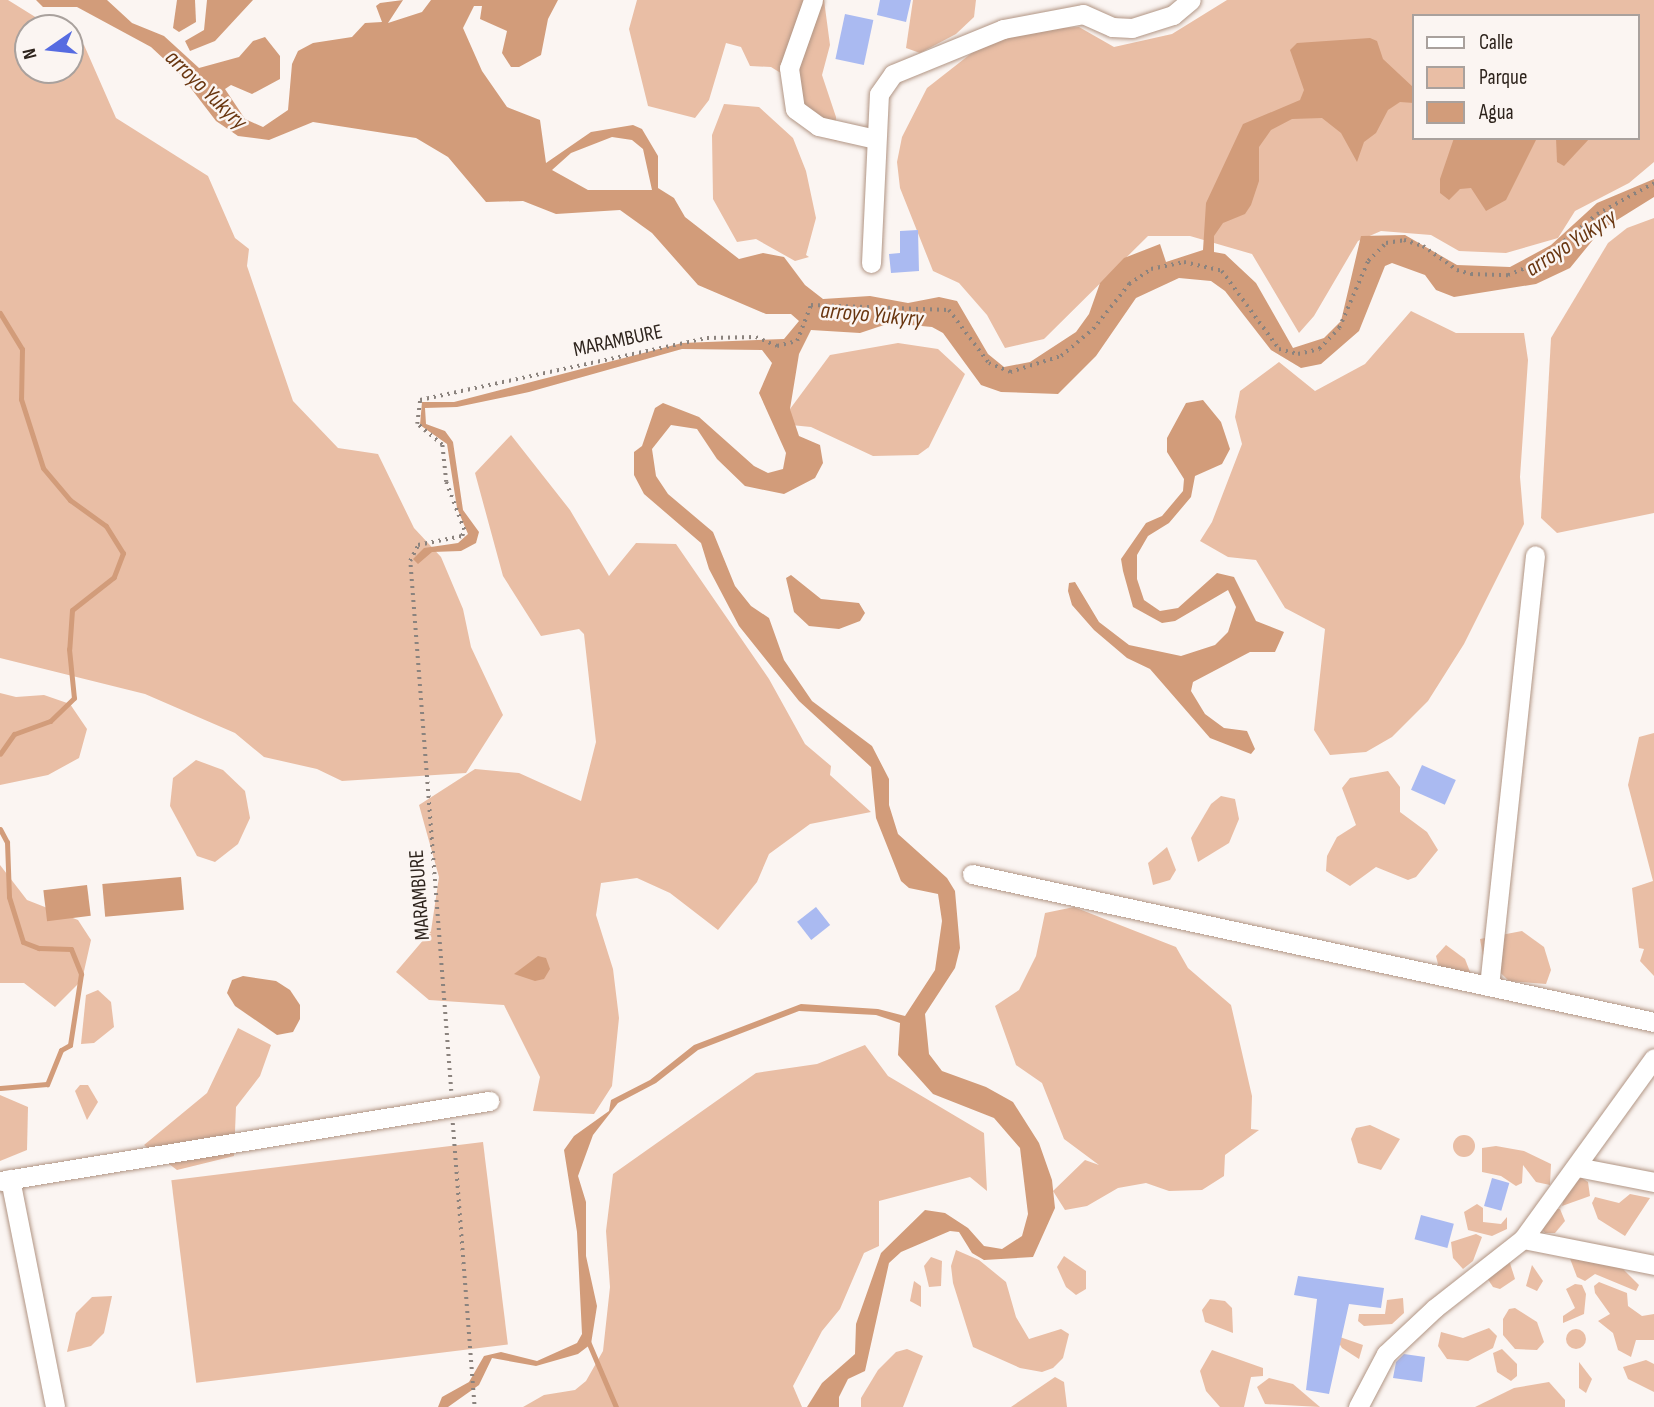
<!DOCTYPE html>
<style>
body{margin:0}
#map{position:relative;width:1654px;height:1407px;overflow:hidden;background:#fbf5f2;font-family:"Sofia Sans Condensed",sans-serif}
div>[style]{position:absolute}
.green>*{inset:0;background:#e9bea5;transform-origin:0 0}
.round{border-radius:50%}
.water>*{inset:0;background:#d29c7a;transform-origin:0 0}
.stream>*{height:5px;margin:-2.5px;padding:0 2.5px;transform-origin:2.5px;border-radius:2.5px;background:#d29c7a}
.building>*{inset:0;background:#aabaf1;transform-origin:0 0}
.path>*{height:3.5px;margin-top:-1.75px;transform-origin:0;background:repeating-linear-gradient(90deg,#8b837e 0 2px,transparent 0 7px)}
.roads{filter:drop-shadow(0 0 2px #b19584) drop-shadow(0 0 2px #b19584)}
.minor>*{height:19px;margin:-9.5px;padding:0 9.5px;transform-origin:9.5px;border-radius:9.5px;background:#fff}
span{translate:-50% -50%;white-space:nowrap;text-align:center;line-height:1.15;-webkit-text-stroke:5px #fbf5f2;paint-order:stroke}
.street-label{font-size:21px;color:#2e241d}
.water-label{font-size:23px;color:#693610;font-style:italic}
.legend{position:absolute;left:1412px;top:14px;width:228px;height:126px;box-sizing:border-box;background:#fbf5f2;border:2px solid #a9a19d;margin:0;padding:9px 12px;list-style:none;font-size:21px;color:#2e241d}
.legend li{display:flex;align-items:center;gap:14px;height:35px}
.legend b{width:35px;border:2px solid #a9a19d}
.north{position:absolute;left:14px;top:14px;width:70px;height:70px;box-sizing:border-box;background:#fbf5f2;border:2px solid #a9a19d;border-radius:50%;rotate:256deg;font-size:19px;font-weight:700;line-height:28px;text-align:center;color:#2e241d}
.north::after{content:'';display:block;margin:auto;width:24px;height:32px;background:#566be1;clip-path:polygon(50% 0,100% 100%,50% 72%,0 100%)}
</style>
<div id="map">
<div class="green">
<i style="clip-path:polygon(0 0,8px 0,53px 28px,28px 28px,28px 70px,70px 70px,70px 37px,84px 45px,116px 118px,208px 176px,235px 238px,249px 249px,247px 266px,293px 401px,338px 448px,378px 454px,414px 528px,441px 557px,463px 609px,471px 647px,503px 715px,466px 773px,342px 781px,317px 769px,264px 757px,235px 733px,145px 694px,0 658px)"></i>
<i style="clip-path:polygon(637px 0,824px 0,830px 45px,822px 75px,836px 117px,837px 141px,823px 137px,796px 105px,784px 75px,771px 67px,750px 66px,741px 47px,726px 43px,709px 100px,695px 118px,648px 106px,629px 29px)"></i>
<i style="clip-path:polygon(913px 0,976px 0,974px 17px,956px 34px,920px 53px,906px 48px)"></i>
<i style="clip-path:polygon(evenodd,1227px 0,1654px 0,1654px 162px,1629px 183px,1575px 211px,1558px 238px,1506px 253px,1459px 251px,1431px 235px,1381px 231px,1358px 241px,1314px 316px,1299px 333px,1252px 254px,1190px 236px,1148px 236px,1044px 339px,1005px 348px,987px 315px,959px 283px,933px 271px,900px 188px,897px 162px,902px 137px,927px 88px,973px 52px,1025px 30px,1079px 27px,1114px 47px,1172px 34px,1227px 0,1414px 16px,1638px 16px,1638px 138px,1414px 138px,1414px 16px)"></i>
<i style="clip-path:polygon(724px 104px,759px 107px,793px 138px,806px 171px,816px 218px,806px 255px,809px 257px,795px 261px,756px 239px,737px 242px,713px 199px,712px 135px)"></i>
<i style="clip-path:polygon(1654px 218px,1654px 513px,1557px 533px,1541px 518px,1551px 338px,1608px 243px,1627px 228px)"></i>
<i style="clip-path:polygon(1411px 311px,1456px 333px,1524px 333px,1528px 360px,1520px 477px,1524px 524px,1464px 644px,1428px 701px,1392px 737px,1366px 752px,1330px 755px,1314px 730px,1325px 629px,1285px 608px,1256px 560px,1228px 557px,1200px 541px,1212px 522px,1242px 444px,1235px 417px,1240px 391px,1279px 362px,1315px 391px,1365px 364px)"></i>
<i style="clip-path:polygon(898px 343px,938px 349px,965px 374px,925px 455px,929px 447px,918px 455px,873px 456px,811px 427px,791px 425px,790px 409px,830px 355px)"></i>
<i style="clip-path:polygon(511px 435px,570px 510px,609px 576px,636px 543px,676px 544px,769px 679px,805px 744px,831px 766px,830px 775px,871px 812px,810px 824px,769px 854px,757px 882px,718px 930px,670px 893px,637px 878px,601px 883px,596px 915px,613px 969px,619px 1018px,612px 1086px,594px 1114px,533px 1111px,540px 1077px,504px 1005px,429px 1000px,396px 972px,431px 931px,439px 877px,419px 805px,475px 769px,519px 773px,581px 801px,596px 742px,584px 634px,579px 629px,541px 636px,503px 576px,475px 473px)"></i>
<i style="clip-path:polygon(0 693px,16px 697px,44px 695px,70px 704px,87px 729px,79px 758px,48px 775px,0 785px)"></i>
<i style="clip-path:polygon(1654px 733px,1654px 976px,1640px 961px,1644px 949px,1639px 948px,1632px 888px,1653px 881px,1628px 785px,1639px 737px)"></i>
<i style="clip-path:polygon(196px 760px,223px 770px,245px 791px,250px 818px,238px 844px,215px 862px,197px 856px,170px 806px,173px 778px)"></i>
<i style="clip-path:polygon(1388px 771px,1400px 787px,1400px 812px,1427px 832px,1438px 850px,1416px 877px,1408px 880px,1376px 867px,1350px 886px,1326px 871px,1327px 856px,1337px 837px,1356px 825px,1342px 788px,1350px 778px)"></i>
<i style="clip-path:polygon(1221px 796px,1235px 799px,1239px 819px,1229px 843px,1198px 862px,1191px 838px,1211px 804px)"></i>
<i style="clip-path:polygon(1167px 847px,1176px 870px,1170px 880px,1153px 885px,1148px 863px)"></i>
<i style="clip-path:polygon(0 865px,27px 900px,78px 920px,91px 940px,82px 980px,55px 1007px,24px 983px,0 983px)"></i>
<i style="clip-path:polygon(1074px 907px,1176px 947px,1188px 968px,1231px 1005px,1252px 1096px,1251px 1129px,1259px 1130px,1225px 1155px,1224px 1176px,1202px 1190px,1169px 1191px,1146px 1183px,1118px 1188px,1087px 1206px,1065px 1210px,1053px 1191px,1085px 1160px,1099px 1165px,1064px 1139px,1042px 1083px,1016px 1065px,995px 1006px,1019px 990px,1036px 956px,1045px 913px)"></i>
<i style="clip-path:polygon(1522px 931px,1544px 947px,1551px 970px,1546px 984px,1509px 981px,1483px 956px,1480px 939px)"></i>
<i style="clip-path:polygon(1446px 945px,1465px 959px,1472px 977px,1441px 976px,1436px 956px)"></i>
<i style="clip-path:polygon(98px 990px,111px 1002px,114px 1027px,94px 1043px,81px 1044px,86px 995px)"></i>
<i style="clip-path:polygon(238px 1028px,271px 1045px,260px 1076px,236px 1107px,234px 1156px,177px 1170px,144px 1145px,207px 1093px)"></i>
<i style="clip-path:polygon(865px 1045px,888px 1076px,984px 1133px,987px 1191px,970px 1177px,879px 1201px,879px 1246px,864px 1253px,840px 1309px,822px 1331px,793px 1386px,802px 1407px,523px 1407px,544px 1395px,575px 1390px,586px 1381px,603px 1351px,610px 1287px,606px 1231px,613px 1174px,756px 1073px,817px 1064px)"></i>
<i style="clip-path:polygon(80px 1085px,88px 1085px,98px 1102px,87px 1120px,75px 1091px)"></i>
<i style="clip-path:polygon(0 1095px,28px 1107px,27px 1150px,0 1161px)"></i>
<i style="clip-path:polygon(1370px 1125px,1400px 1139px,1381px 1170px,1358px 1163px,1351px 1139px,1356px 1128px)"></i>
<i class="round" style="left:1453px;top:1135px;width:22px;height:22px"></i>
<i style="left:483px;top:1142px;width:204px;height:314px;rotate:83deg"></i>
<i style="clip-path:polygon(1496px 1146px,1524px 1151px,1551px 1164px,1550px 1185px,1536px 1182px,1523px 1165px,1522px 1183px,1516px 1186px,1501px 1176px,1482px 1172px,1482px 1148px)"></i>
<i style="clip-path:polygon(1582px 1178px,1588px 1182px,1590px 1196px,1562px 1206px,1569px 1179px)"></i>
<i style="clip-path:polygon(1630px 1194px,1650px 1198px,1625px 1236px,1598px 1219px,1592px 1203px,1595px 1197px,1619px 1203px)"></i>
<i style="clip-path:polygon(1477px 1204px,1483px 1208px,1483px 1222px,1501px 1224px,1507px 1217px,1507px 1229px,1492px 1236px,1468px 1230px,1464px 1212px)"></i>
<i style="clip-path:polygon(1551px 1209px,1560px 1209px,1565px 1221px,1555px 1233px,1545px 1233px,1537px 1222px)"></i>
<i style="clip-path:polygon(1476px 1234px,1482px 1237px,1473px 1261px,1463px 1269px,1453px 1258px,1451px 1242px)"></i>
<i style="clip-path:polygon(956px 1250px,979px 1260px,1006px 1282px,1016px 1317px,1029px 1339px,1061px 1329px,1069px 1334px,1063px 1358px,1053px 1368px,1042px 1372px,1020px 1368px,973px 1347px,953px 1283px,951px 1266px)"></i>
<i style="clip-path:polygon(1064px 1256px,1086px 1271px,1086px 1289px,1076px 1295px,1066px 1287px,1057px 1267px)"></i>
<i style="clip-path:polygon(1569px 1256px,1618px 1264px,1639px 1285px,1636px 1291px,1595px 1274px,1585px 1281px,1577px 1277px)"></i>
<i style="clip-path:polygon(931px 1257px,942px 1261px,941px 1286px,929px 1287px,924px 1266px)"></i>
<i style="clip-path:polygon(1509px 1260px,1515px 1279px,1500px 1289px,1493px 1287px,1487px 1278px)"></i>
<i style="clip-path:polygon(1532px 1265px,1543px 1281px,1537px 1291px,1526px 1286px)"></i>
<i style="clip-path:polygon(914px 1281px,921px 1286px,921px 1307px,910px 1301px)"></i>
<i style="clip-path:polygon(1599px 1282px,1627px 1293px,1628px 1306px,1642px 1316px,1654px 1314px,1654px 1340px,1636px 1340px,1631px 1357px,1618px 1350px,1613px 1333px,1598px 1321px,1610px 1314px,1595px 1293px,1594px 1286px)"></i>
<i style="clip-path:polygon(1575px 1284px,1582px 1285px,1586px 1294px,1584px 1314px,1563px 1323px,1563px 1316px,1575px 1308px,1566px 1289px)"></i>
<i style="clip-path:polygon(112px 1296px,104px 1333px,91px 1346px,67px 1352px,76px 1313px,92px 1297px)"></i>
<i style="clip-path:polygon(1403px 1298px,1404px 1313px,1392px 1324px,1364px 1326px,1358px 1321px,1359px 1314px,1385px 1314px,1387px 1300px)"></i>
<i style="clip-path:polygon(1210px 1299px,1225px 1301px,1232px 1308px,1233px 1333px,1205px 1322px,1202px 1310px)"></i>
<i style="clip-path:polygon(1515px 1308px,1537px 1322px,1544px 1342px,1537px 1350px,1515px 1349px,1503px 1335px,1503px 1319px,1509px 1309px)"></i>
<i style="clip-path:polygon(1489px 1328px,1497px 1336px,1493px 1348px,1468px 1361px,1447px 1359px,1438px 1346px,1441px 1332px,1463px 1338px)"></i>
<i class="round" style="left:1566px;top:1329px;width:20px;height:20px"></i>
<i style="clip-path:polygon(1334px 1335px,1363px 1345px,1359px 1359px,1342px 1348px)"></i>
<i style="clip-path:polygon(907px 1349px,923px 1356px,903px 1407px,861px 1407px,861px 1398px,878px 1370px,896px 1352px)"></i>
<i style="clip-path:polygon(1502px 1349px,1517px 1364px,1517px 1376px,1511px 1381px,1497px 1372px,1493px 1353px)"></i>
<i style="clip-path:polygon(1212px 1350px,1263px 1368px,1263px 1376px,1251px 1377px,1244px 1407px,1220px 1407px,1206px 1391px,1200px 1371px)"></i>
<i style="clip-path:polygon(1646px 1360px,1654px 1364px,1654px 1392px,1628px 1379px,1623px 1367px)"></i>
<i style="clip-path:polygon(1579px 1362px,1592px 1379px,1586px 1393px,1579px 1388px)"></i>
<i style="clip-path:polygon(1055px 1377px,1064px 1382px,1067px 1407px,1011px 1407px)"></i>
<i style="clip-path:polygon(1269px 1378px,1293px 1384px,1320px 1407px,1265px 1404px,1257px 1387px)"></i>
<i style="clip-path:polygon(1549px 1382px,1565px 1400px,1565px 1407px,1475px 1407px,1514px 1388px)"></i>
</div>
<div class="water">
<i style="clip-path:polygon(evenodd,36px 0,107px 0,132px 23px,164px 36px,199px 68px,239px 57px,253px 41px,265px 37px,280px 56px,280px 79px,252px 94px,231px 85px,225px 89px,245px 119px,263px 127px,288px 110px,292px 64px,298px 51px,313px 43px,352px 37px,365px 23px,382px 22px,376px 6px,380px 3px,403px 0,388px 23px,422px 12px,431px 0,558px 0,548px 19px,541px 55px,519px 67px,511px 67px,502px 53px,507px 31px,480px 19px,482px 6px,474px 6px,463px 28px,482px 71px,507px 107px,540px 120px,546px 163px,591px 132px,633px 125px,642px 129px,658px 156px,658px 188px,674px 198px,685px 217px,739px 259px,763px 253px,784px 257px,805px 285px,823px 299px,870px 296px,908px 303px,939px 297px,957px 301px,988px 354px,1004px 367px,1030px 362px,1076px 332px,1089px 314px,1100px 283px,1124px 258px,1160px 244px,1166px 262px,1203px 250px,1206px 203px,1243px 124px,1300px 100px,1304px 90px,1290px 50px,1297px 43px,1370px 38px,1377px 41px,1383px 59px,1414px 88px,1414px 103px,1400px 102px,1388px 110px,1376px 133px,1364px 142px,1357px 162px,1341px 133px,1322px 118px,1292px 119px,1271px 130px,1259px 147px,1259px 181px,1251px 205px,1245px 214px,1223px 223px,1214px 236px,1214px 252px,1225px 254px,1256px 283px,1293px 348px,1324px 338px,1341px 321px,1361px 236px,1405px 235px,1457px 265px,1510px 267px,1551px 245px,1597px 203px,1654px 179px,1654px 197px,1601px 230px,1570px 268px,1536px 284px,1454px 297px,1436px 290px,1425px 275px,1392px 263px,1385px 266px,1359px 331px,1321px 364px,1301px 368px,1271px 350px,1225px 291px,1211px 281px,1179px 278px,1136px 298px,1096px 356px,1058px 394px,1001px 392px,981px 385px,943px 333px,932px 327px,890px 323px,860px 333px,811px 330px,799px 354px,790px 409px,799px 436px,820px 445px,823px 463px,815px 478px,784px 494px,745px 486px,717px 459px,697px 429px,671px 425px,652px 449px,656px 476px,668px 494px,713px 532px,735px 586px,751px 606px,769px 618px,784px 660px,812px 701px,872px 746px,889px 779px,889px 805px,898px 834px,947px 878px,955px 891px,960px 948px,955px 968px,925px 1014px,929px 1054px,942px 1071px,986px 1087px,1013px 1102px,1039px 1143px,1052px 1180px,1055px 1208px,1033px 1257px,984px 1260px,972px 1253px,959px 1232px,950px 1231px,901px 1252px,889px 1263px,865px 1371px,848px 1379px,839px 1397px,839px 1407px,807px 1407px,822px 1383px,855px 1354px,856px 1324px,881px 1253px,925px 1210px,945px 1213px,968px 1228px,984px 1246px,1002px 1249px,1022px 1236px,1028px 1214px,1020px 1148px,994px 1118px,933px 1094px,898px 1055px,900px 1023px,876px 1015px,799px 1011px,698px 1050px,656px 1083px,618px 1103px,593px 1135px,578px 1176px,586px 1202px,586px 1256px,597px 1306px,591px 1344px,578px 1354px,536px 1366px,492px 1358px,479px 1385px,448px 1407px,438px 1407px,442px 1397px,469px 1382px,484px 1356px,501px 1352px,537px 1361px,577px 1343px,582px 1334px,577px 1232px,564px 1150px,574px 1136px,609px 1111px,611px 1100px,650px 1080px,694px 1045px,801px 1004px,878px 1009px,905px 1016px,935px 970px,942px 921px,938px 894px,909px 888px,901px 881px,876px 818px,871px 767px,799px 701px,739px 626px,709px 569px,701px 543px,644px 494px,634px 475px,634px 452px,642px 446px,655px 408px,663px 403px,699px 417px,754px 466px,768px 473px,783px 469px,786px 453px,759px 393px,772px 363px,762px 350px,682px 349px,529px 392px,457px 407px,425px 408px,426px 424px,445px 431px,453px 442px,463px 510px,479px 532px,476px 543px,461px 551px,432px 552px,418px 564px,413px 559px,424px 548px,458px 543px,468px 534px,457px 508px,447px 444px,420px 425px,422px 402px,454px 402px,682px 343px,784px 339px,799px 321px,791px 314px,766px 314px,698px 285px,652px 233px,620px 210px,556px 214px,523px 201px,486px 202px,448px 157px,416px 138px,313px 122px,269px 140px,238px 136px,216px 121px,180px 74px,151px 47px,77px 7px,43px 7px,36px 0,612px 137px,632px 140px,643px 149px,652px 190px,588px 190px,552px 170px,571px 153px,612px 137px)"></i>
<i style="clip-path:polygon(177px 0,195px 0,196px 22px,179px 32px,173px 28px)"></i>
<i style="clip-path:polygon(207px 0,253px 0,215px 41px,190px 51px,185px 41px,204px 30px)"></i>
<i style="clip-path:polygon(1454px 138px,1537px 138px,1506px 200px,1486px 211px,1471px 188px,1460px 189px,1449px 200px,1440px 193px,1440px 179px)"></i>
<i style="clip-path:polygon(1556px 138px,1590px 138px,1564px 166px,1557px 162px)"></i>
<i style="clip-path:polygon(1203px 400px,1221px 422px,1230px 449px,1222px 464px,1195px 476px,1191px 497px,1169px 523px,1148px 536px,1137px 555px,1137px 579px,1144px 600px,1160px 611px,1178px 608px,1217px 573px,1234px 577px,1256px 621px,1284px 632px,1275px 652px,1250px 652px,1193px 682px,1191px 691px,1205px 714px,1224px 728px,1247px 731px,1255px 749px,1251px 754px,1210px 738px,1150px 669px,1127px 658px,1094px 630px,1072px 605px,1068px 591px,1069px 583px,1075px 582px,1099px 622px,1129px 645px,1181px 656px,1215px 645px,1228px 632px,1236px 607px,1228px 590px,1175px 621px,1162px 623px,1133px 607px,1123px 571px,1121px 559px,1146px 523px,1162px 516px,1183px 491px,1184px 479px,1167px 452px,1167px 438px,1186px 403px)"></i>
<i style="clip-path:polygon(791px 575px,821px 599px,859px 603px,865px 613px,860px 621px,839px 629px,809px 626px,794px 612px,786px 578px)"></i>
<i style="left:181px;top:877px;width:33px;height:79px;rotate:85deg"></i>
<i style="left:87px;top:885px;width:31px;height:44px;rotate:83deg"></i>
<i style="clip-path:polygon(538px 956px,546px 958px,550px 969px,544px 979px,535px 981px,514px 974px)"></i>
<i style="clip-path:polygon(243px 976px,276px 981px,290px 990px,300px 1005px,300px 1019px,293px 1032px,277px 1035px,235px 1006px,227px 993px,232px 980px)"></i>
</div>
<div class="stream">
<i style="left:0;top:313px;width:42px;rotate:58.6deg"></i>
<i style="left:22px;top:349px;width:50px;rotate:91.1deg"></i>
<i style="left:21px;top:399px;width:72px;rotate:72.3deg"></i>
<i style="left:43px;top:468px;width:42px;rotate:49.8deg"></i>
<i style="left:70px;top:500px;width:44px;rotate:35.8deg"></i>
<i style="left:106px;top:526px;width:32px;rotate:58deg"></i>
<i style="left:123px;top:553px;width:26px;rotate:111deg"></i>
<i style="left:114px;top:577px;width:53px;rotate:141.8deg"></i>
<i style="left:72px;top:610px;width:39px;rotate:94deg"></i>
<i style="left:69px;top:649px;width:49px;rotate:84.2deg"></i>
<i style="left:74px;top:698px;width:33px;rotate:136deg"></i>
<i style="left:50px;top:721px;width:38px;rotate:160deg"></i>
<i style="left:14px;top:734px;width:24px;rotate:125deg"></i>
<i style="left:0;top:829px;width:15px;rotate:62deg"></i>
<i style="left:7px;top:842px;width:55px;rotate:87.9deg"></i>
<i style="left:9px;top:897px;width:47px;rotate:72.7deg"></i>
<i style="left:23px;top:942px;width:17px;rotate:21deg"></i>
<i style="left:39px;top:948px;width:32px;rotate:2deg"></i>
<i style="left:71px;top:949px;width:27px;rotate:68deg"></i>
<i style="left:81px;top:974px;width:72px;rotate:98.8deg"></i>
<i style="left:70px;top:1045px;width:10px;rotate:151deg"></i>
<i style="left:61px;top:1050px;width:37px;rotate:112deg"></i>
<i style="left:47px;top:1084px;width:47px;rotate:175.1deg"></i>
<i style="left:587px;top:1339px;width:74px;rotate:66.9deg"></i>
</div>
<div class="building">
<i style="clip-path:polygon(880px 0,911px 0,906px 22px,877px 15px)"></i>
<i style="left:845px;top:14px;width:29px;height:46px;rotate:12deg"></i>
<i style="clip-path:polygon(918px 230px,919px 271px,891px 273px,889px 254px,900px 253px,900px 231px)"></i>
<i style="left:1422px;top:765px;width:37px;height:27px;rotate:24deg"></i>
<i style="left:816px;top:907px;width:23px;height:24px;rotate:52deg"></i>
<i style="left:1492px;top:1178px;width:18px;height:29px;rotate:16deg"></i>
<i style="left:1421px;top:1215px;width:34px;height:25px;rotate:15deg"></i>
<i style="clip-path:polygon(1298px 1276px,1384px 1288px,1381px 1308px,1349px 1304px,1329px 1394px,1306px 1390px,1317px 1299px,1294px 1295px)"></i>
<i style="clip-path:polygon(1404px 1354px,1425px 1357px,1422px 1382px,1393px 1378px,1396px 1362px)"></i>
</div>
<div class="path">
<i style="left:451px;top:1091px;width:532px;rotate:-94.42deg"></i>
<i style="left:410px;top:561px;width:18px;rotate:-63deg"></i>
<i style="left:418px;top:545px;width:45px;rotate:-11.6deg"></i>
<i style="left:462px;top:536px;width:6px;rotate:-72deg"></i>
<i style="left:464px;top:530px;width:51px;rotate:-110.6deg"></i>
<i style="left:446px;top:482px;width:37px;rotate:-96deg"></i>
<i style="left:442px;top:445px;width:33px;rotate:-140deg"></i>
<i style="left:417px;top:424px;width:24px;rotate:-83deg"></i>
<i style="left:420px;top:400px;width:294px;rotate:-12.2deg"></i>
<i style="left:707px;top:338px;width:49px;rotate:-1.2deg"></i>
<i style="left:756px;top:337px;width:23px;rotate:23deg"></i>
<i style="left:777px;top:346px;width:21px;rotate:-14deg"></i>
<i style="left:797px;top:341px;width:39px;rotate:-69deg"></i>
<i style="left:811px;top:305px;width:138px;rotate:2.1deg"></i>
<i style="left:949px;top:310px;width:66px;rotate:53deg"></i>
<i style="left:989px;top:363px;width:23px;rotate:23deg"></i>
<i style="left:1010px;top:372px;width:53px;rotate:-17.4deg"></i>
<i style="left:1061px;top:356px;width:42px;rotate:-40.2deg"></i>
<i style="left:1093px;top:329px;width:58px;rotate:-51.3deg"></i>
<i style="left:1129px;top:284px;width:27px;rotate:-34deg"></i>
<i style="left:1151px;top:269px;width:34px;rotate:-12deg"></i>
<i style="left:1184px;top:262px;width:39px;rotate:13deg"></i>
<i style="left:1222px;top:271px;width:97px;rotate:53.8deg"></i>
<i style="left:1279px;top:349px;width:20px;rotate:15deg"></i>
<i style="left:1298px;top:354px;width:22px;rotate:-13deg"></i>
<i style="left:1319px;top:349px;width:29px;rotate:-46deg"></i>
<i style="left:1339px;top:328px;width:73px;rotate:-66.6deg"></i>
<i style="left:1368px;top:261px;width:25px;rotate:-45deg"></i>
<i style="left:1386px;top:243px;width:18px;rotate:-9deg"></i>
<i style="left:1404px;top:240px;width:20px;rotate:18deg"></i>
<i style="left:1423px;top:246px;width:42px;rotate:35.2deg"></i>
<i style="left:1457px;top:270px;width:15px;rotate:16deg"></i>
<i style="left:1471px;top:274px;width:37px;rotate:2deg"></i>
<i style="left:1508px;top:275px;width:31px;rotate:-22deg"></i>
<i style="left:1537px;top:263px;width:77px;rotate:-39.2deg"></i>
<i style="left:1597px;top:214px;width:65px;rotate:-28.5deg"></i>
<i style="left:453px;top:1123px;width:285px;rotate:85.6deg"></i>
</div>
<div class="roads">
<div class="minor">
<i style="left:813px;top:0;width:72px;rotate:109.4deg"></i>
<i style="left:789px;top:68px;width:41px;rotate:81.7deg"></i>
<i style="left:795px;top:109px;width:29px;rotate:36deg"></i>
<i style="left:818px;top:126px;width:58px;rotate:12.8deg"></i>
<i style="left:871px;top:263px;width:169px;rotate:-87.3deg"></i>
<i style="left:879px;top:94px;width:24px;rotate:-55deg"></i>
<i style="left:893px;top:74px;width:119px;rotate:-22.2deg"></i>
<i style="left:1003px;top:29px;width:81px;rotate:-10.6deg"></i>
<i style="left:1083px;top:14px;width:32px;rotate:24deg"></i>
<i style="left:1112px;top:27px;width:20px;rotate:3deg"></i>
<i style="left:1132px;top:28px;width:43px;rotate:-17.6deg"></i>
<i style="left:1173px;top:15px;width:23px;rotate:-40deg"></i>
<i style="left:972px;top:874px;width:698px;rotate:12.24deg"></i>
<i style="left:1489px;top:986px;width:433px;rotate:-83.9deg"></i>
<i style="left:1577px;top:1167px;width:78px;rotate:11deg"></i>
<i style="left:10px;top:1179px;width:232px;rotate:78.8deg"></i>
<i style="left:0;top:1181px;width:496px;rotate:-9.3deg"></i>
<i style="left:1523px;top:1239px;width:134px;rotate:11.2deg"></i>
<i style="left:1358px;top:1407px;width:60px;rotate:-62.2deg"></i>
<i style="left:1386px;top:1354px;width:67px;rotate:-43.2deg"></i>
<i style="left:1435px;top:1308px;width:112px;rotate:-38.1deg"></i>
<i style="left:1523px;top:1239px;width:223px;rotate:-54.1deg"></i>
</div>
</div>
<div class="street-label">
<span style="left:618px;top:341px;rotate:-12deg">MARAMBURE</span>
<span style="left:420px;top:895px;rotate:-94deg">MARAMBURE</span>
</div>
<div class="water-label">
<span style="left:206px;top:90px;rotate:44deg">arroyo Yukyry</span>
<span style="left:1571px;top:243px;rotate:-33deg">arroyo Yukyry</span>
<span style="left:872px;top:315px;rotate:5deg">arroyo Yukyry</span>
</div>
<ul class="legend">
<li><b style="height:9px;background:#fff"></b>Calle</li>
<li><b style="height:19px;background:#e9bea5"></b>Parque</li>
<li><b style="height:19px;background:#d29c7a"></b>Agua</li>
</ul>
<div class="north">N</div>
</div>
